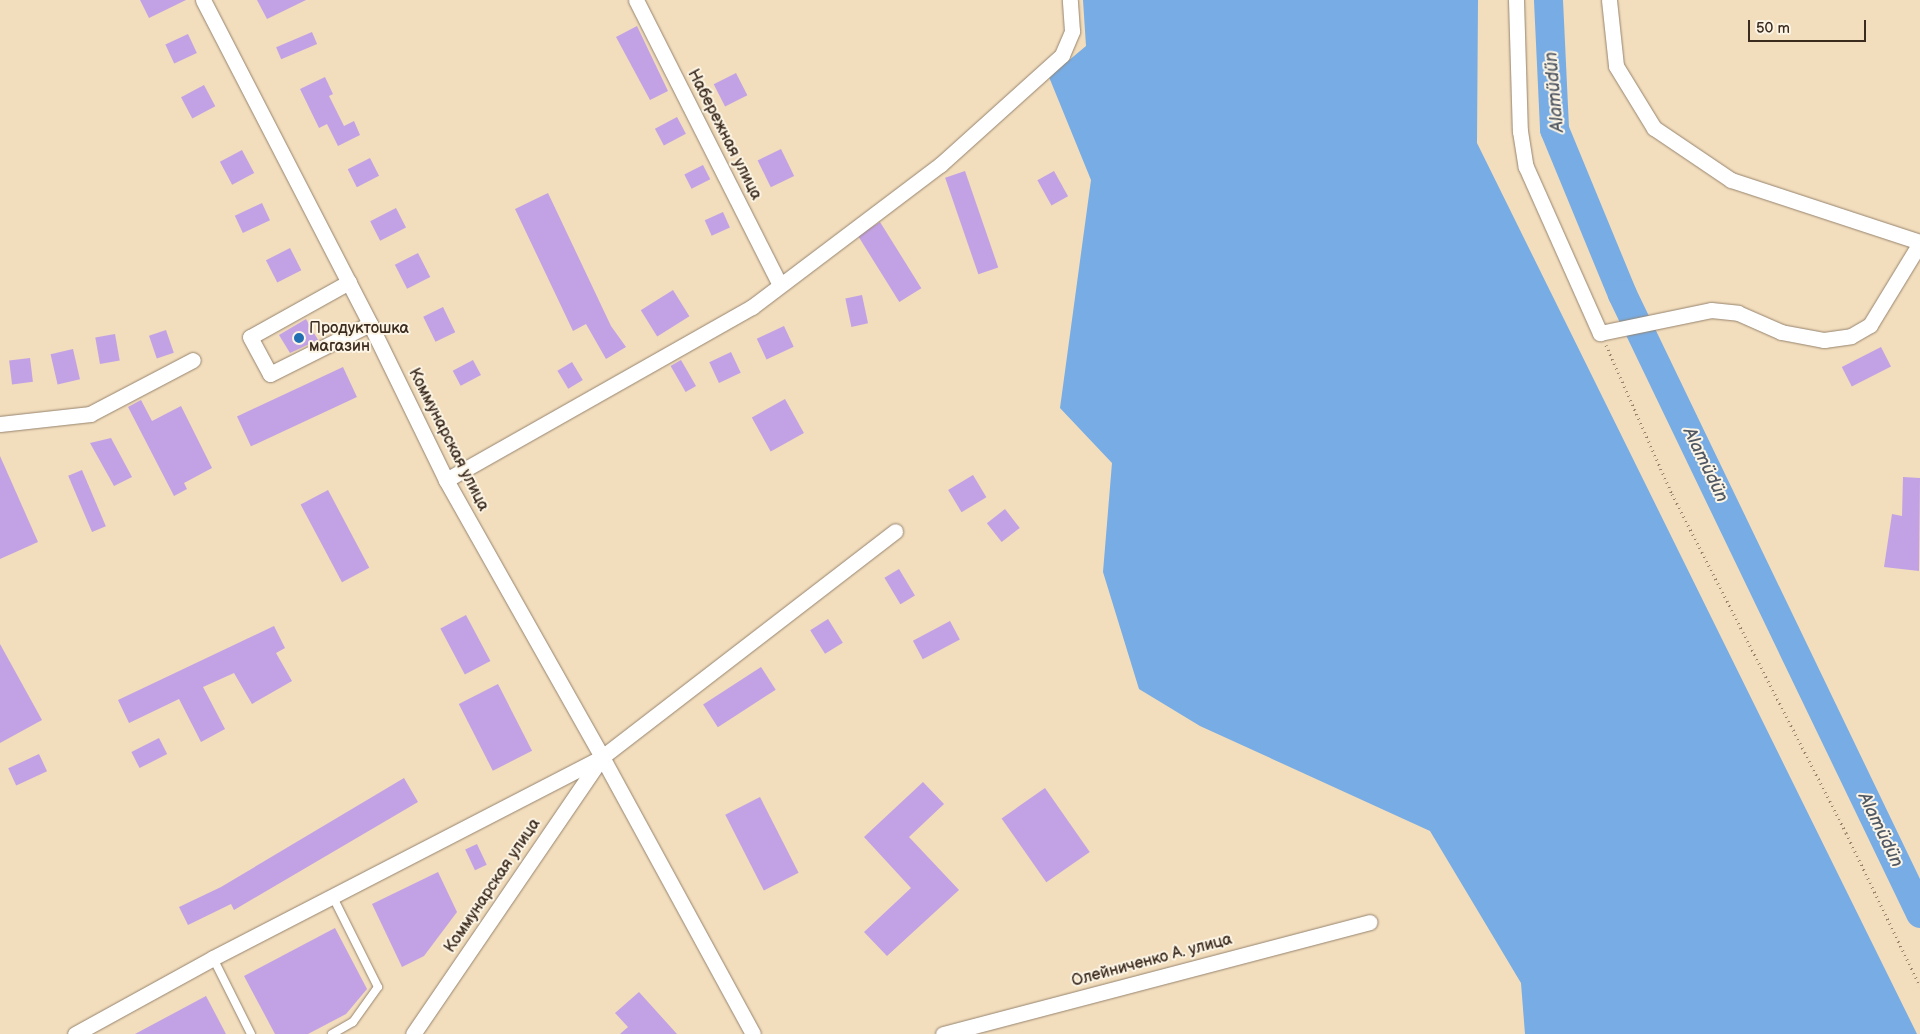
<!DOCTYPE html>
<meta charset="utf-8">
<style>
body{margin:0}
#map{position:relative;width:1920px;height:1034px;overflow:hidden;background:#f2ddbd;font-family:"Balsamiq Sans",sans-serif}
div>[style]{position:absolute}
.water>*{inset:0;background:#77ace5}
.river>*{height:29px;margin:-14.5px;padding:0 14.5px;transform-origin:14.5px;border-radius:14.5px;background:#77ace5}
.building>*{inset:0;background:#c2a2e4;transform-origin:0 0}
.path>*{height:3px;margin-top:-1.5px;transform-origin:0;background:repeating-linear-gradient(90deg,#96846e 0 1px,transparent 0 5px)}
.roads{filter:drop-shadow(0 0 1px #96846e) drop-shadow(0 0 1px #96846e)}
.lane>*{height:8px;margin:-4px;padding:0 4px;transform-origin:4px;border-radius:4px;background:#fff}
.street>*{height:15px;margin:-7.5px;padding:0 7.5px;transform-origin:7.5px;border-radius:7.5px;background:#fff}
.dots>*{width:14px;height:14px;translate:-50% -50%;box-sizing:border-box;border:2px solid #fcf5e5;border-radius:50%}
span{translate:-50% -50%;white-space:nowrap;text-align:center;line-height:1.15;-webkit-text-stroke:4px #fcf5e5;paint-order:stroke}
.street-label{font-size:16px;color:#3b2a1e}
.poi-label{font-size:16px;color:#3b2a1e}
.left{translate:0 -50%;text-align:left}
.water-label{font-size:18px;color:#505864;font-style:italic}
.scale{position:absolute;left:1748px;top:20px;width:118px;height:22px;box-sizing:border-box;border:2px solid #3b2a1e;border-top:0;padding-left:6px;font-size:15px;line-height:18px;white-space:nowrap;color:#3b2a1e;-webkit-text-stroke:4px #fcf5e5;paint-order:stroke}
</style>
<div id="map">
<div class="water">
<i style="clip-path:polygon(1083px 0,1478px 0,1477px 143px,1917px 1034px,1525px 1034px,1521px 983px,1430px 831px,1200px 726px,1139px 689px,1103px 572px,1112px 463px,1060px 408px,1091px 180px,1049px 77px,1086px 46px)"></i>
</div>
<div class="river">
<i style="left:1548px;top:0;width:129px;rotate:87.3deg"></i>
<i style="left:1554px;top:129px;width:178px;rotate:67.6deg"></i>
<i style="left:1622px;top:294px;width:687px;rotate:64.29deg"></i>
</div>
<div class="building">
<i style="clip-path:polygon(140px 0,186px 0,149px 18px)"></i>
<i style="clip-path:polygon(257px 0,306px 0,267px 19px)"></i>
<i style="clip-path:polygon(637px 26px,668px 91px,650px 100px,616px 37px)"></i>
<i style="left:312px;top:32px;width:13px;height:39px;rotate:67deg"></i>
<i style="left:188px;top:34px;width:21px;height:25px;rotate:65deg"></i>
<i style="left:736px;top:73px;width:25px;height:25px;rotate:63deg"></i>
<i style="clip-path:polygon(325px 77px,333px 94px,329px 96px,344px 126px,354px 121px,360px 135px,338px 146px,327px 124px,319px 128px,300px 89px)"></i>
<i style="left:204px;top:85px;width:24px;height:26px;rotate:62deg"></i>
<i style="left:677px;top:117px;width:19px;height:25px;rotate:62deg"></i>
<i style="left:781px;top:149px;width:30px;height:26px;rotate:64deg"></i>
<i style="left:242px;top:150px;width:26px;height:25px;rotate:62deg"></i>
<i style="left:370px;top:158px;width:20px;height:25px;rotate:63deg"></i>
<i style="left:703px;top:165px;width:16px;height:21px;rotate:63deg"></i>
<i style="left:965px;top:171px;width:102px;height:21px;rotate:71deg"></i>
<i style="left:1054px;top:171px;width:29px;height:19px;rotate:61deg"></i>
<i style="clip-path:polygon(548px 193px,611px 326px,626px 347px,606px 359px,586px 324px,573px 331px,515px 209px)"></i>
<i style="left:262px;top:203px;width:19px;height:30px;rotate:65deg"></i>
<i style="left:396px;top:208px;width:22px;height:29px;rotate:63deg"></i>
<i style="left:723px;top:212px;width:17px;height:20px;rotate:66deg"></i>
<i style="left:880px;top:222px;width:78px;height:26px;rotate:58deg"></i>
<i style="left:290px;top:248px;width:25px;height:27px;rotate:63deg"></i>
<i style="left:418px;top:253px;width:27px;height:26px;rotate:63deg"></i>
<i style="left:673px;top:290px;width:31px;height:38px;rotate:58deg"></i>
<i style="left:862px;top:295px;width:29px;height:17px;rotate:78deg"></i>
<i style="left:443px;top:307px;width:28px;height:22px;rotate:64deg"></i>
<i style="clip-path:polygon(306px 319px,318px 340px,290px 353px,279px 335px)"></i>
<i style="left:784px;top:326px;width:23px;height:30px;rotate:65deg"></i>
<i style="left:166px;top:330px;width:24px;height:18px;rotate:71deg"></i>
<i style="left:115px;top:334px;width:27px;height:20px;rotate:80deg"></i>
<i style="left:1881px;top:347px;width:22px;height:44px;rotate:63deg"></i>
<i style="left:73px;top:349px;width:31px;height:23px;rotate:77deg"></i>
<i style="left:731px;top:352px;width:23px;height:24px;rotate:65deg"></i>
<i style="left:30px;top:358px;width:24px;height:21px;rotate:83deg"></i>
<i style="left:473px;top:360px;width:17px;height:23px;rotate:62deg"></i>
<i style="left:681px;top:360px;width:30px;height:12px;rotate:60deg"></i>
<i style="left:572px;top:362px;width:21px;height:17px;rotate:59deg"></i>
<i style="left:343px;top:367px;width:33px;height:117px;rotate:65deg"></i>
<i style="left:785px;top:399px;width:39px;height:38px;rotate:61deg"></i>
<i style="clip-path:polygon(141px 400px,152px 421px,181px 406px,212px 468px,184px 483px,187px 489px,174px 496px,128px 407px)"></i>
<i style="clip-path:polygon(111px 438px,132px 477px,114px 486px,90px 443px)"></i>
<i style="clip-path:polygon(0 456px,38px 542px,0 559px)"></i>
<i style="left:82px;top:470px;width:61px;height:15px;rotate:67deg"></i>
<i style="left:973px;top:475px;width:26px;height:29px;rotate:59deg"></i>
<i style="clip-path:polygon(1903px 477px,1920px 478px,1919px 571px,1884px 567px,1892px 514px,1902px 516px)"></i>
<i style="left:328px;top:490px;width:88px;height:31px;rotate:62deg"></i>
<i style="left:1005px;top:509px;width:24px;height:23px;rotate:52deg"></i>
<i style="left:899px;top:569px;width:31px;height:17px;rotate:59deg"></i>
<i style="left:466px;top:615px;width:52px;height:29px;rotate:62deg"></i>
<i style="left:828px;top:619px;width:28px;height:21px;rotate:58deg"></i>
<i style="left:950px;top:621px;width:21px;height:42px;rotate:62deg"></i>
<i style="clip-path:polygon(274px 626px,285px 648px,276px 653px,292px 681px,252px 704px,234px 673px,203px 687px,225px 729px,201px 742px,179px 699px,129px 723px,118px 700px)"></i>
<i style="clip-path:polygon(0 644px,42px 720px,0 743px)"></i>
<i style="left:761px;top:667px;width:27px;height:69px;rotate:57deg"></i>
<i style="left:498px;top:684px;width:75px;height:44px;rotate:63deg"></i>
<i style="left:159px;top:738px;width:18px;height:31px;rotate:63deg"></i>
<i style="left:39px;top:754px;width:19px;height:34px;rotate:65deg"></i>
<i style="clip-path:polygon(404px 778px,418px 802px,234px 910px,231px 904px,188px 925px,179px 907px,221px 887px)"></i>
<i style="clip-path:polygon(923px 782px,944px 804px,909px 837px,959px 890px,887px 956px,864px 932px,911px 888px,864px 837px)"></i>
<i style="left:1045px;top:788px;width:78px;height:53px;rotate:55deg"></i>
<i style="left:760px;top:797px;width:85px;height:39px;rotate:63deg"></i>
<i style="left:477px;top:844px;width:23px;height:13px;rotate:65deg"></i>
<i style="clip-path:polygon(438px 872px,457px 912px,424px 956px,402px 967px,372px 904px)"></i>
<i style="clip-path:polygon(335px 928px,367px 989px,346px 1014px,308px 1034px,275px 1034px,244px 976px)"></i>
<i style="clip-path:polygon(639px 992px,677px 1034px,620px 1034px,628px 1027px,615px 1013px)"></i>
<i style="clip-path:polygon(206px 996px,226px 1034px,135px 1034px)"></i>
</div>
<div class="path">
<i style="left:1606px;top:345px;width:163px;rotate:66.1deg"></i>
<i style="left:1672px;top:494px;width:381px;rotate:62.8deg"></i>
<i style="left:1846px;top:833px;width:170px;rotate:64.2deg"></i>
</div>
<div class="roads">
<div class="lane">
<i style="left:213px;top:958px;width:85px;rotate:63.4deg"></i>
<i style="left:332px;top:1034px;width:24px;rotate:-30deg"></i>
<i style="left:353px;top:1022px;width:43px;rotate:-54.5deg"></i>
<i style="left:378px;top:987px;width:101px;rotate:-116.6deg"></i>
</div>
<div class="street">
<i style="left:203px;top:0;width:365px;rotate:62.7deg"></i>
<i style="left:370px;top:324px;width:174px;rotate:64deg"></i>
<i style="left:446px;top:480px;width:318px;rotate:60.6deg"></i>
<i style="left:602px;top:757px;width:335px;rotate:124.3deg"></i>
<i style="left:636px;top:0;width:319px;rotate:63.2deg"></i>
<i style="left:1516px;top:0;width:131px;rotate:88.3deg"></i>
<i style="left:1520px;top:131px;width:36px;rotate:81deg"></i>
<i style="left:1526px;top:167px;width:182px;rotate:66deg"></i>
<i style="left:1600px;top:333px;width:113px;rotate:-11.7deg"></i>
<i style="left:1711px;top:310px;width:27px;rotate:6deg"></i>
<i style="left:1738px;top:313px;width:47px;rotate:23.8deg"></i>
<i style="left:1781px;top:332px;width:44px;rotate:10.5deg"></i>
<i style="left:1824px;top:340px;width:27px;rotate:-8deg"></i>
<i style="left:1851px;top:336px;width:22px;rotate:-30deg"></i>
<i style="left:1870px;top:325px;width:96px;rotate:-58.6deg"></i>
<i style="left:1609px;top:0;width:66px;rotate:83.9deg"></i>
<i style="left:1616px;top:66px;width:73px;rotate:58.5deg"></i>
<i style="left:1654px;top:128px;width:93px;rotate:34deg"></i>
<i style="left:1731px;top:180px;width:199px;rotate:18.2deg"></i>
<i style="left:349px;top:282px;width:113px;rotate:150.9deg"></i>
<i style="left:250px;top:337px;width:42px;rotate:61.6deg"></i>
<i style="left:270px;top:374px;width:112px;rotate:-26.6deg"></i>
<i style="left:0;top:424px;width:91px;rotate:-6.3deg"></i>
<i style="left:90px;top:414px;width:116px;rotate:-27.7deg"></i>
<i style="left:446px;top:480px;width:352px;rotate:-29.5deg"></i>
<i style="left:752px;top:307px;width:236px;rotate:-37.1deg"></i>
<i style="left:940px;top:165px;width:164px;rotate:-42deg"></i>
<i style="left:1062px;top:55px;width:26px;rotate:-67deg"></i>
<i style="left:1072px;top:31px;width:31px;rotate:-94deg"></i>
<i style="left:602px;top:757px;width:315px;rotate:61.4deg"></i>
<i style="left:75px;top:1034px;width:158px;rotate:-28.8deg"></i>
<i style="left:213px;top:958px;width:438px;rotate:-27.3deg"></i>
<i style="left:602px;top:757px;width:370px;rotate:-37.6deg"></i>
<i style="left:943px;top:1034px;width:441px;rotate:-14.7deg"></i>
</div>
</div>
<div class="dots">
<i style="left:299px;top:338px;background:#1f6fb2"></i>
</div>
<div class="street-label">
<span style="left:724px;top:135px;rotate:63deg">Набережная улица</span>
<span style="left:448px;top:440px;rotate:63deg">Коммунарская улица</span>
<span style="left:493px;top:886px;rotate:-56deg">Коммунарская улица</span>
<span style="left:1152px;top:961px;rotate:-15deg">Олейниченко А. улица</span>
</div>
<div class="poi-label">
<span class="left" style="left:309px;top:338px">Продуктошка<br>магазин</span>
</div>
<div class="water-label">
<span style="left:1555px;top:92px;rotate:-95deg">Alamüdün</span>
<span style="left:1705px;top:465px;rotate:64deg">Alamüdün</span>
<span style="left:1880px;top:830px;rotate:64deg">Alamüdün</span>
</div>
<div class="scale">50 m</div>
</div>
